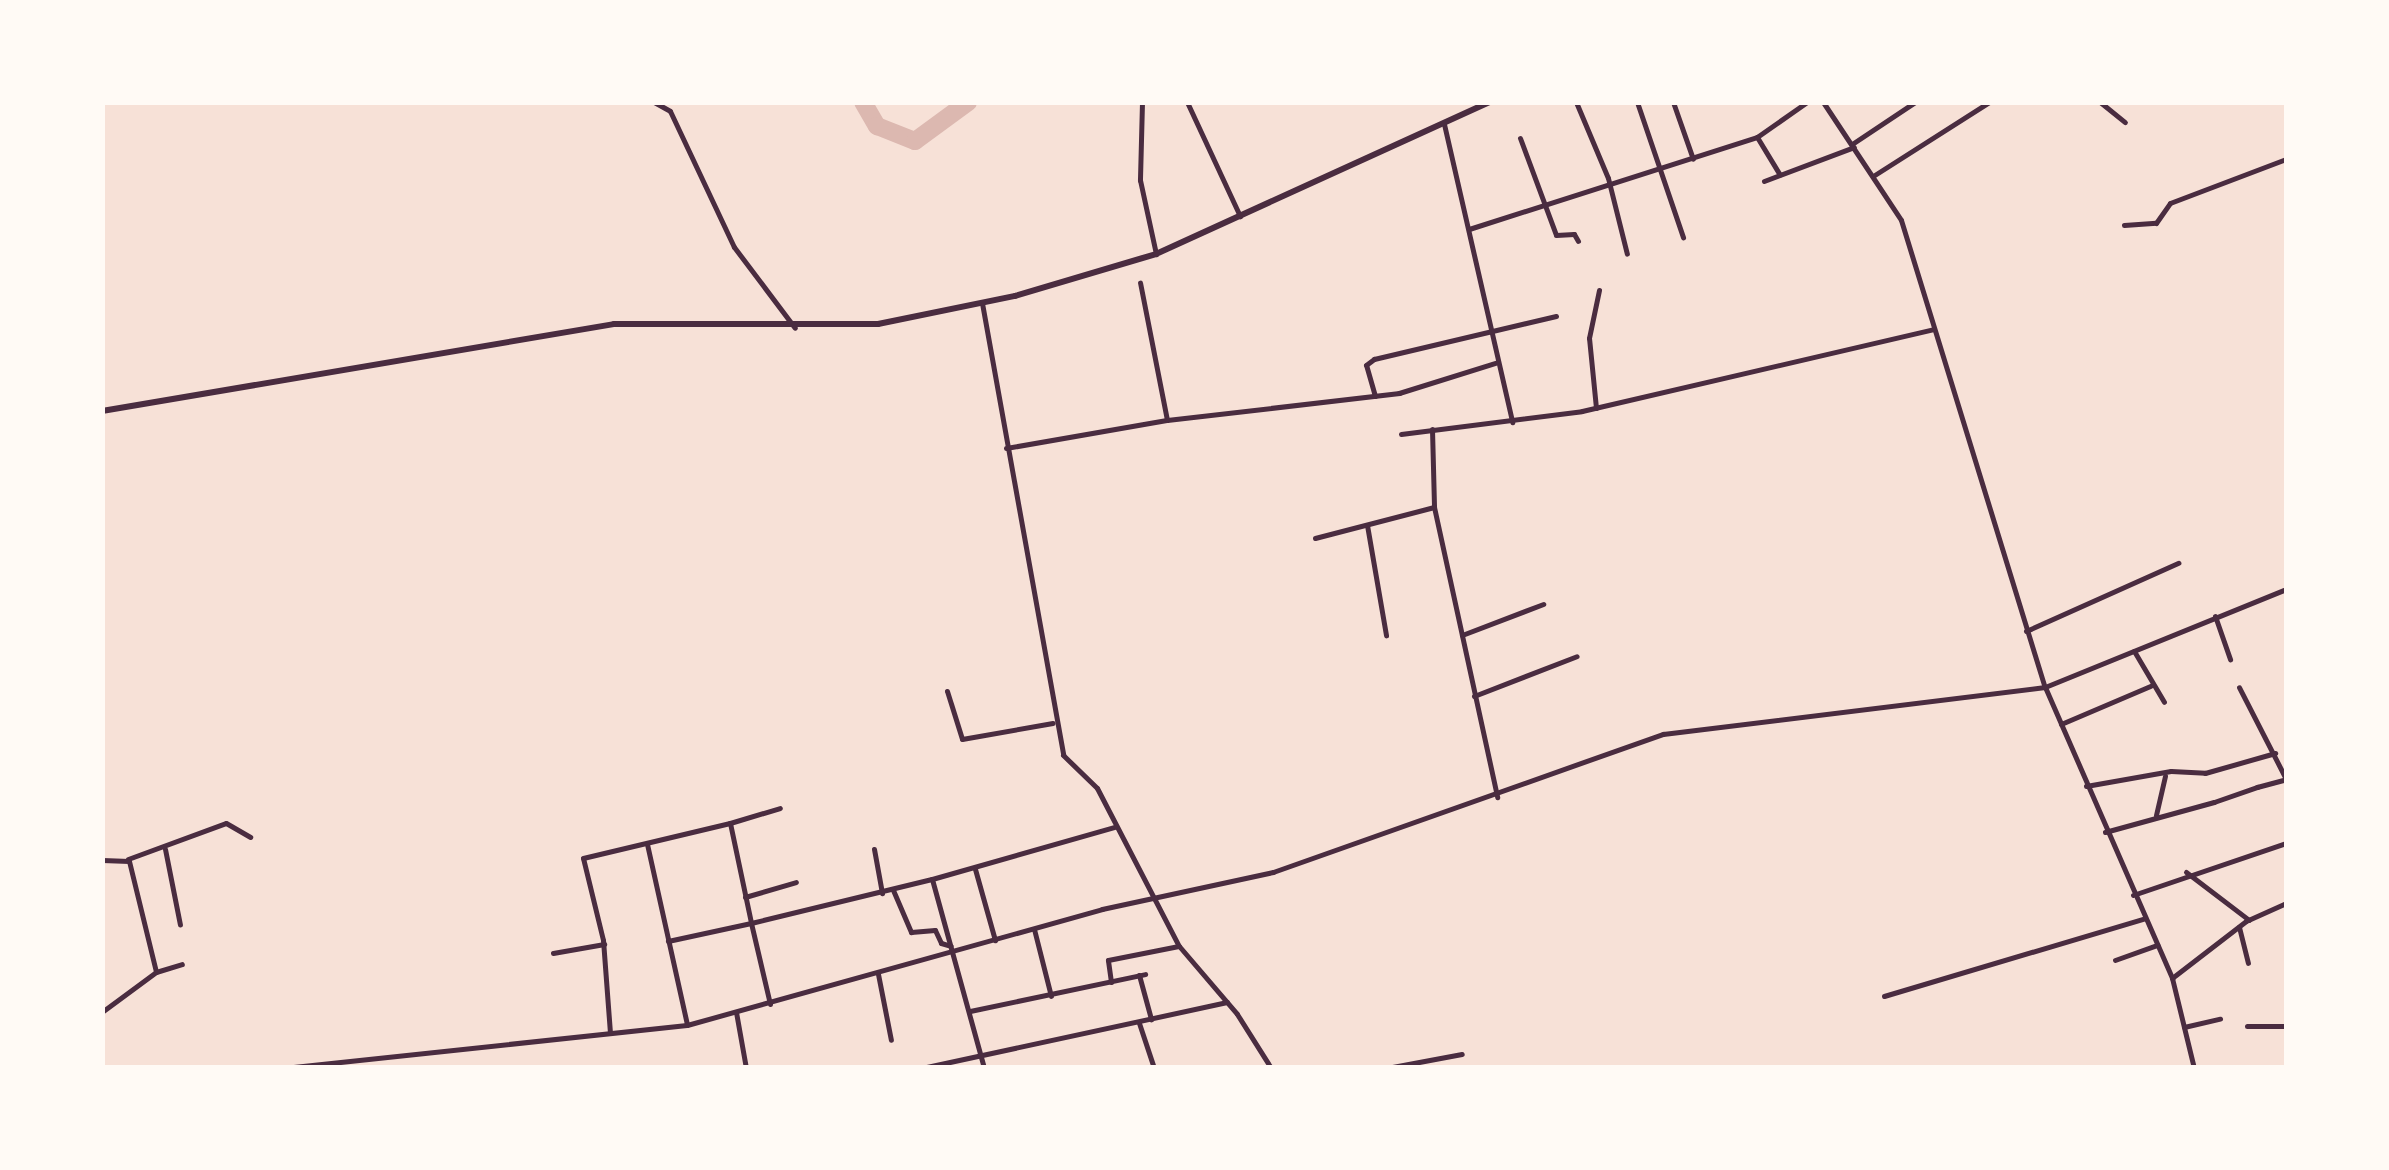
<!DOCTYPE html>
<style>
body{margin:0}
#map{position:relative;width:2389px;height:1170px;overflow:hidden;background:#f7e1d7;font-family:Karla,sans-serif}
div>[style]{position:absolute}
.river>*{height:18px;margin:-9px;padding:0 9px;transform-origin:9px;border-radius:9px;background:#dcb8b0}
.minor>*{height:5px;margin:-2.5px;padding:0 2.5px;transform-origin:2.5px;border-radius:2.5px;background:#4a2c40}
.secondary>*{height:6px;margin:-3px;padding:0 3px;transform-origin:3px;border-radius:3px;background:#4a2c40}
span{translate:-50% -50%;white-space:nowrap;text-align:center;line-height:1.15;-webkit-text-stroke:10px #fffaf5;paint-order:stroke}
.frame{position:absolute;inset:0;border:105px solid #fffaf5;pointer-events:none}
</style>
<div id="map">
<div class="river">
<i style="left:863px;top:102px;width:28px;rotate:60deg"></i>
<i style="left:877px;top:126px;width:41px;rotate:21.5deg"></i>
<i style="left:915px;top:141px;width:66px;rotate:-36.3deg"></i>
</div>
<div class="minor">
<i style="left:654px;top:102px;width:18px;rotate:29deg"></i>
<i style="left:670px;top:111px;width:150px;rotate:64.8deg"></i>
<i style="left:734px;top:247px;width:101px;rotate:53deg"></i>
<i style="left:1142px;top:102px;width:78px;rotate:91.5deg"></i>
<i style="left:1140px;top:180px;width:76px;rotate:77.8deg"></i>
<i style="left:1187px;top:102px;width:126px;rotate:65.1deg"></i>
<i style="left:1576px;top:102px;width:82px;rotate:67.2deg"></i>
<i style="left:1608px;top:178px;width:78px;rotate:76deg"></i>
<i style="left:1637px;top:102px;width:143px;rotate:71.2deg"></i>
<i style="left:1673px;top:102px;width:60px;rotate:70.7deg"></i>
<i style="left:1823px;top:102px;width:141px;rotate:56.5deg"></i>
<i style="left:1901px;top:220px;width:489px;rotate:72.9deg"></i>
<i style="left:2045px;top:687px;width:318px;rotate:66.4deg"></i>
<i style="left:2172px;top:978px;width:93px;rotate:76.3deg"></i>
<i style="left:2100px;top:102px;width:32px;rotate:39deg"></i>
<i style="left:1444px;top:124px;width:306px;rotate:77.1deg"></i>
<i style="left:1757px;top:137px;width:44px;rotate:58.8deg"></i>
<i style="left:1520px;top:138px;width:103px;rotate:69.6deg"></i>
<i style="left:1556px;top:235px;width:18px;rotate:-3deg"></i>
<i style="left:1574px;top:234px;width:8px;rotate:60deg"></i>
<i style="left:1852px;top:144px;width:76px;rotate:-33.7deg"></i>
<i style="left:1873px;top:176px;width:138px;rotate:-32.5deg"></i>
<i style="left:1764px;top:181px;width:96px;rotate:-20.7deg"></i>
<i style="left:2124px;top:225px;width:32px;rotate:-4deg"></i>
<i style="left:2156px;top:223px;width:24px;rotate:-55deg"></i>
<i style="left:2170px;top:203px;width:124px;rotate:-20.8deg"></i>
<i style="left:1469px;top:229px;width:302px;rotate:-17.7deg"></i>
<i style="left:1757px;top:137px;width:61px;rotate:-35deg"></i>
<i style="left:982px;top:303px;width:459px;rotate:79.8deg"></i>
<i style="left:1063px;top:755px;width:47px;rotate:44.1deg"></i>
<i style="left:1097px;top:788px;width:178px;rotate:62.6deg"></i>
<i style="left:1179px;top:946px;width:89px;rotate:49.5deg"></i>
<i style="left:1237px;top:1014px;width:64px;rotate:57.8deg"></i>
<i style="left:1375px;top:396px;width:32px;rotate:-106deg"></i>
<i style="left:1366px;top:365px;width:10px;rotate:-37deg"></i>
<i style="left:1374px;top:359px;width:187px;rotate:-13.3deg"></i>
<i style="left:1596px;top:408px;width:70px;rotate:-95.7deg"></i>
<i style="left:1589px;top:338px;width:49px;rotate:-78.2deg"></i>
<i style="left:1167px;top:420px;width:234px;rotate:-6.6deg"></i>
<i style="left:1399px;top:393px;width:101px;rotate:-17.4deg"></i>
<i style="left:1432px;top:429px;width:78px;rotate:88.5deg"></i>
<i style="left:1434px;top:507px;width:297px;rotate:77.7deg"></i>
<i style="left:1401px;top:434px;width:182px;rotate:-7.2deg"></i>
<i style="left:1582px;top:411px;width:361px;rotate:-13.1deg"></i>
<i style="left:1006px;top:448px;width:163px;rotate:-9.9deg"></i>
<i style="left:1167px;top:420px;width:140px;rotate:-101.1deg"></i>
<i style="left:1367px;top:525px;width:112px;rotate:80.2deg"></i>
<i style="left:1315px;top:538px;width:123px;rotate:-14.6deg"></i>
<i style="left:2215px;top:616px;width:46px;rotate:70.8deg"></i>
<i style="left:2026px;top:631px;width:167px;rotate:-24.1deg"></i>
<i style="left:1462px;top:635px;width:87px;rotate:-20.9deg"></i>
<i style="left:2134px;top:651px;width:59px;rotate:59.5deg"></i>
<i style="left:947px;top:691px;width:50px;rotate:72.6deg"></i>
<i style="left:962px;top:739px;width:92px;rotate:-10deg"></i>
<i style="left:1474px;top:696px;width:110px;rotate:-21.2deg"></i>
<i style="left:2061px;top:724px;width:97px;rotate:-23.1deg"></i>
<i style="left:2086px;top:786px;width:86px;rotate:-10deg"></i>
<i style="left:2171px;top:771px;width:34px;rotate:3deg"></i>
<i style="left:2205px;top:773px;width:73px;rotate:-15.9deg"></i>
<i style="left:2156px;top:815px;width:40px;rotate:-77deg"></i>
<i style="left:730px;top:823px;width:52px;rotate:-16.7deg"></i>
<i style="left:2105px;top:832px;width:113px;rotate:-15.4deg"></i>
<i style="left:2214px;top:802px;width:46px;rotate:-19.2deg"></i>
<i style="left:2257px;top:787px;width:30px;rotate:-15deg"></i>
<i style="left:2286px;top:779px;width:103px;rotate:-117.1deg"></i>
<i style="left:647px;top:844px;width:185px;rotate:77.5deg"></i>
<i style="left:165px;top:849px;width:77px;rotate:78.8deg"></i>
<i style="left:874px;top:849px;width:45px;rotate:79.7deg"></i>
<i style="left:128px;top:859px;width:104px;rotate:-20.2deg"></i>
<i style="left:226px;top:823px;width:28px;rotate:30deg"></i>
<i style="left:102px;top:860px;width:27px;rotate:2deg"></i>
<i style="left:129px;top:861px;width:114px;rotate:76.3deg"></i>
<i style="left:156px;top:972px;width:67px;rotate:143.5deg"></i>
<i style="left:975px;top:869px;width:74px;rotate:74.3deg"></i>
<i style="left:2186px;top:872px;width:79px;rotate:37.3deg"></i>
<i style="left:893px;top:890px;width:46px;rotate:66.8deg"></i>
<i style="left:911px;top:932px;width:24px;rotate:-5deg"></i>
<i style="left:935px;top:930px;width:14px;rotate:65deg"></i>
<i style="left:941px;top:943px;width:10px;rotate:17deg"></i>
<i style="left:2133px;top:895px;width:162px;rotate:-18.8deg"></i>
<i style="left:745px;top:897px;width:53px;rotate:-16.4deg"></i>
<i style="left:2239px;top:927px;width:37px;rotate:76deg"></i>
<i style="left:1034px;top:929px;width:69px;rotate:75.8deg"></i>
<i style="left:553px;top:953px;width:52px;rotate:-10deg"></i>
<i style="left:2115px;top:960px;width:45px;rotate:-19.7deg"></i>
<i style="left:156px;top:972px;width:27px;rotate:-17deg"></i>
<i style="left:878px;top:974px;width:67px;rotate:78.9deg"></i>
<i style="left:1139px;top:975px;width:46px;rotate:74.7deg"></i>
<i style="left:2172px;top:978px;width:93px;rotate:-37.6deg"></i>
<i style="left:2246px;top:921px;width:44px;rotate:-24.2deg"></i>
<i style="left:1111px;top:982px;width:22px;rotate:-98deg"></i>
<i style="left:1108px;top:960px;width:72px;rotate:-11.2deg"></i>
<i style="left:1884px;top:996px;width:272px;rotate:-16.6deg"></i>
<i style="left:770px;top:1004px;width:83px;rotate:-103.2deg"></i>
<i style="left:751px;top:923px;width:186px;rotate:-13.7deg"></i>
<i style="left:970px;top:1011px;width:179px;rotate:-11.9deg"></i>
<i style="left:736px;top:1012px;width:57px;rotate:79.9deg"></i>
<i style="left:1139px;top:1023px;width:47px;rotate:71.6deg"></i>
<i style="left:2247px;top:1026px;width:39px"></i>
<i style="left:2184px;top:1027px;width:37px;rotate:-13deg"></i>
<i style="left:610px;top:1033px;width:93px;rotate:-94.3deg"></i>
<i style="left:603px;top:940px;width:84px;rotate:-103.7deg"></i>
<i style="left:583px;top:858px;width:151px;rotate:-13.4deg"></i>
<i style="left:730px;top:823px;width:102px;rotate:78.1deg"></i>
<i style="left:751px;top:923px;width:85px;rotate:167.8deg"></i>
<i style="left:284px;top:1068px;width:405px;rotate:-6.1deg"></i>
<i style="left:687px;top:1025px;width:431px;rotate:-15.6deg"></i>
<i style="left:1102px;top:909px;width:175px;rotate:-12.2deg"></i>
<i style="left:1273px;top:872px;width:414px;rotate:-19.5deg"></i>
<i style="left:1663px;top:734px;width:385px;rotate:-7deg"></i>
<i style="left:2045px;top:687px;width:260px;rotate:-22.1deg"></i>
<i style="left:922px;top:1068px;width:312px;rotate:-12.2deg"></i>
<i style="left:984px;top:1068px;width:196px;rotate:-105.4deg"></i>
<i style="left:932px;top:879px;width:190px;rotate:-15.9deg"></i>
<i style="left:1387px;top:1068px;width:76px;rotate:-10.6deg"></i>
</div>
<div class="secondary">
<i style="left:102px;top:411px;width:519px;rotate:-9.64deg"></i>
<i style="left:614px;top:324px;width:264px"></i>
<i style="left:878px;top:324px;width:140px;rotate:-11.6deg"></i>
<i style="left:1015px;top:296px;width:147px;rotate:-16.6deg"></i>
<i style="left:1156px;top:254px;width:366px;rotate:-24.5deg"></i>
</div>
<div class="frame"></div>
</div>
